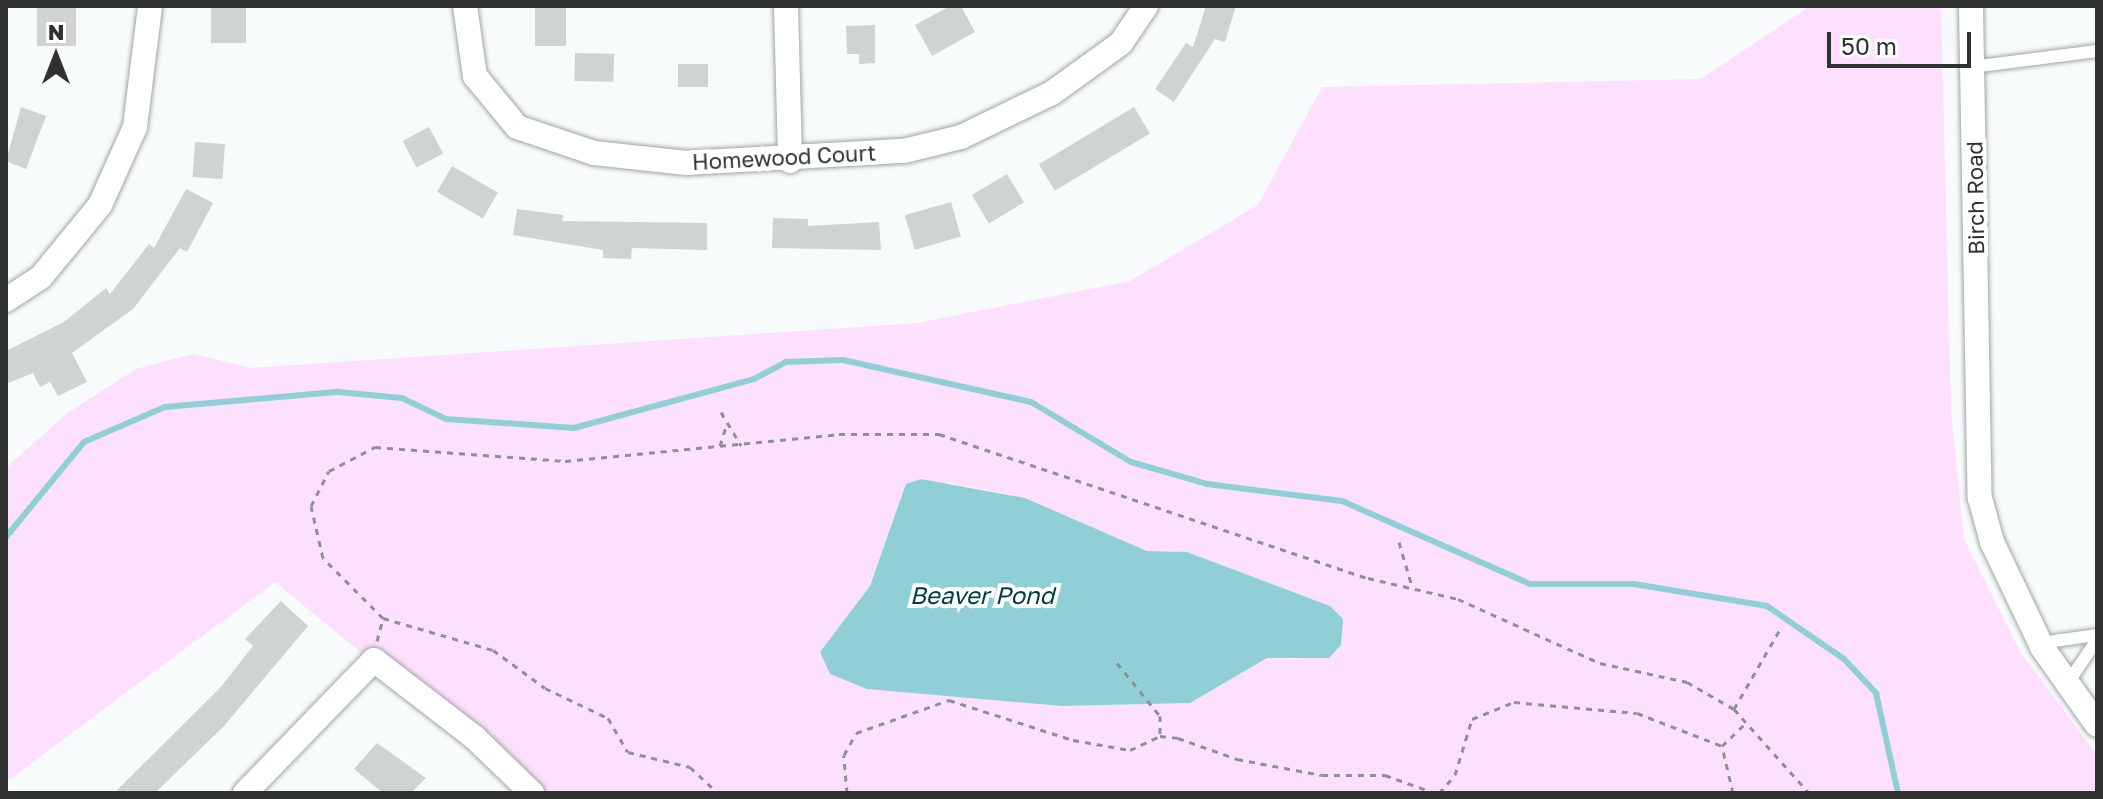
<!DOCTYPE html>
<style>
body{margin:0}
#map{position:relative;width:2103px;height:799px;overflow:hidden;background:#f7fbfc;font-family:"Golos Text",sans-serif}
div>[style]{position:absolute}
.green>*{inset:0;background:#fde0fd}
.water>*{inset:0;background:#91cfd7}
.stream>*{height:6px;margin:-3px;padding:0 3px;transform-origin:3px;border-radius:3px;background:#91cfd7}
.building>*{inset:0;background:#cfd3d4;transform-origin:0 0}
.path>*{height:3px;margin-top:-1.5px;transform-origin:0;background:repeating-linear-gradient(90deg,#8e9191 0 6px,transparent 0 12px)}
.roads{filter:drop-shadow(0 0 2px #a0a5a5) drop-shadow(0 0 2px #a0a5a5)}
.service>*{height:12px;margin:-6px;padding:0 6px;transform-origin:6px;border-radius:6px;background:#fff}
.minor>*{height:24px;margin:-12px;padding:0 12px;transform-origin:12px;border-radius:12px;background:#fff}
span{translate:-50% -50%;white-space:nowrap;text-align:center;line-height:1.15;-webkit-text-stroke:8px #fff;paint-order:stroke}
.street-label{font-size:22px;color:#303232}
.water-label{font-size:24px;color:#003d43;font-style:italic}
.frame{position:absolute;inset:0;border:8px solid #303232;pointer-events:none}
.north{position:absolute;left:16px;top:16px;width:80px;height:80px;-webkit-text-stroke:6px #fff;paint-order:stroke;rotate:0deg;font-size:22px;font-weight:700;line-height:32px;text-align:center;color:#303232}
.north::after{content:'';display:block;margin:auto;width:28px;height:36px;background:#303232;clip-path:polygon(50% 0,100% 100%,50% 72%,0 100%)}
.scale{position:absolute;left:1827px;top:32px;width:144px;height:36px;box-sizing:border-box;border:4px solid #303232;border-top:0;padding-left:10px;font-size:24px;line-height:28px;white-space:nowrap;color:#303232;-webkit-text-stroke:6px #fff;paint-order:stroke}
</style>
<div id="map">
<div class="green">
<i style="clip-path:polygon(evenodd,1810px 6px,1941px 6px,1951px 409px,1964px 539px,2020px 651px,2097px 755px,2097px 793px,533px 793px,275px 582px,6px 782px,6px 468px,66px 414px,136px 369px,193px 354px,252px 368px,917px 323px,1130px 281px,1258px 205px,1322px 87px,1701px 79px,1810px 6px,946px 482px,1025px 498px,1147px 551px,1187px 552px,1330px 606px,1296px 659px,1267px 658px,1190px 703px,1062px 706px,820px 652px,870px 586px,896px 518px,946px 482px)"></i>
</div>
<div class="water">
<i style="clip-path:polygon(921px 479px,1025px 498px,1147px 551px,1187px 552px,1330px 606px,1343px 619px,1341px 645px,1329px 658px,1267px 658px,1190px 703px,1062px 706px,867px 689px,830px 674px,820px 652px,870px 586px,906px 484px)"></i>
</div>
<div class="stream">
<i style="left:6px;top:537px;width:123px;rotate:-50.6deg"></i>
<i style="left:84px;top:442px;width:88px;rotate:-23.4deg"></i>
<i style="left:165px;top:407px;width:174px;rotate:-5deg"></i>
<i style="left:338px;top:392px;width:64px;rotate:5.4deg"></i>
<i style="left:402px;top:398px;width:49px;rotate:25.5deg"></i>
<i style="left:446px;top:419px;width:128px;rotate:4deg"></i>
<i style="left:574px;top:428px;width:187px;rotate:-15.2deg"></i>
<i style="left:754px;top:379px;width:36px;rotate:-28deg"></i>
<i style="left:786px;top:362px;width:57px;rotate:-2deg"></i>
<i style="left:843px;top:360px;width:193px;rotate:12.6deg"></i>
<i style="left:1031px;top:402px;width:117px;rotate:31deg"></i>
<i style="left:1131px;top:462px;width:79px;rotate:16.1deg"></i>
<i style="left:1207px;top:484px;width:136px;rotate:7.2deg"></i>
<i style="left:1342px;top:501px;width:206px;rotate:23.8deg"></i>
<i style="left:1530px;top:584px;width:104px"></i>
<i style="left:1634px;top:584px;width:135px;rotate:9.4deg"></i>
<i style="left:1767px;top:606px;width:93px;rotate:34.5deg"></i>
<i style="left:1844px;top:659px;width:47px;rotate:46.7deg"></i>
<i style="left:1876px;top:693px;width:102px;rotate:77.6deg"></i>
</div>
<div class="building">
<i style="left:37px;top:6px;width:39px;height:40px"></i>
<i style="left:211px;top:6px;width:35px;height:37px"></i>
<i style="left:535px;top:6px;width:31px;height:40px"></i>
<i style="clip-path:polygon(950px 6px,961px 6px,975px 32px,932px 56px,915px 25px)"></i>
<i style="clip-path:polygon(1206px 6px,1236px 6px,1225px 42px,1215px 39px,1174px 102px,1155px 89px,1186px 43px,1193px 47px)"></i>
<i style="clip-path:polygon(875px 25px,875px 63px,859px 64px,859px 54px,847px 54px,846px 26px)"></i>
<i style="left:575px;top:53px;width:39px;height:28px;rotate:1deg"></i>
<i style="left:678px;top:64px;width:30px;height:23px"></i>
<i style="clip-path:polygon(21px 107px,46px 116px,26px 169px,6px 161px)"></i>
<i style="left:1134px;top:107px;width:31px;height:111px;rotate:59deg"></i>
<i style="left:429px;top:127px;width:30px;height:30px;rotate:62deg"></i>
<i style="left:195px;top:142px;width:30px;height:35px;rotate:4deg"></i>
<i style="left:452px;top:166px;width:53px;height:30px;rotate:30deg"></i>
<i style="left:1007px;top:174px;width:33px;height:41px;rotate:59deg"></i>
<i style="clip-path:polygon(186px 189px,213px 203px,187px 252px,180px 248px,133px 309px,72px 353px,87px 382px,58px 396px,50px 382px,40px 387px,33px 373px,6px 384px,6px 351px,64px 322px,106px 288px,110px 294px,149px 244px,154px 248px)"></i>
<i style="left:951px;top:202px;width:36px;height:48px;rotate:74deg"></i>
<i style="clip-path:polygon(517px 209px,563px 215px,562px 221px,707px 223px,707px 250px,632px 248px,631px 259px,603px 258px,603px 250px,513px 235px)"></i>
<i style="clip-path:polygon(773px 218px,808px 219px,808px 226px,879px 222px,881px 250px,772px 248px)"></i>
<i style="clip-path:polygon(281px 601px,308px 626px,224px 726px,155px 793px,114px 793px,220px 688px,253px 646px,245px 639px)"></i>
<i style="clip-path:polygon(377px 743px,426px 778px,411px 793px,383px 793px,354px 769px)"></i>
</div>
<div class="path">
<i style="left:721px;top:412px;width:39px;rotate:59deg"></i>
<i style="left:720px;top:446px;width:21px;rotate:-73deg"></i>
<i style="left:1399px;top:542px;width:43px;rotate:73.7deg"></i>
<i style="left:383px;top:618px;width:115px;rotate:16.2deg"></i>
<i style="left:493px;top:650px;width:64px;rotate:36.2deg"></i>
<i style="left:545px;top:688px;width:70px;rotate:25.5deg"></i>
<i style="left:608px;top:718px;width:39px;rotate:60deg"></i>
<i style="left:628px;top:752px;width:64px;rotate:13.6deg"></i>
<i style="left:690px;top:767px;width:38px;rotate:43deg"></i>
<i style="left:377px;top:641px;width:24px;rotate:-75deg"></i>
<i style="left:383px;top:618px;width:85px;rotate:-135deg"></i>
<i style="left:323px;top:558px;width:53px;rotate:-103deg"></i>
<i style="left:311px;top:506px;width:39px;rotate:-63deg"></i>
<i style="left:329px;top:471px;width:52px;rotate:-27.6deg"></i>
<i style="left:375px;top:447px;width:191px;rotate:4.2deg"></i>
<i style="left:565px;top:461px;width:275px;rotate:-5.6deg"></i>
<i style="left:839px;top:434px;width:100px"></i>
<i style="left:939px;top:434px;width:453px;rotate:18.6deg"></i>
<i style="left:1368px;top:578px;width:92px;rotate:13.1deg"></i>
<i style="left:1458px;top:599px;width:156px;rotate:24.3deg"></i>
<i style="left:1600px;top:663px;width:89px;rotate:12.3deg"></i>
<i style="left:1687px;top:682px;width:54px;rotate:29.9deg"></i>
<i style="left:1734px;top:709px;width:113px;rotate:48.2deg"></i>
<i style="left:1117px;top:663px;width:68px;rotate:50.9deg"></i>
<i style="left:1160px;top:716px;width:20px;rotate:90deg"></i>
<i style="left:1734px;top:709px;width:90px;rotate:-60deg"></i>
<i style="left:847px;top:793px;width:38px;rotate:-95deg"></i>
<i style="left:844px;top:755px;width:25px;rotate:-61deg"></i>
<i style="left:856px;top:733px;width:99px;rotate:-19.5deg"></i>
<i style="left:949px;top:700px;width:130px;rotate:17.9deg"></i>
<i style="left:1073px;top:740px;width:58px;rotate:10deg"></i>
<i style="left:1130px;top:750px;width:33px;rotate:-25deg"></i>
<i style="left:1160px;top:736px;width:18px;rotate:6deg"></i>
<i style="left:1178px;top:738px;width:63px;rotate:19.6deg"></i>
<i style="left:1237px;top:759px;width:86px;rotate:10.7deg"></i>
<i style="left:1322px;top:775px;width:63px"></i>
<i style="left:1385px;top:775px;width:53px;rotate:19.8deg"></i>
<i style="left:1439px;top:793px;width:24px;rotate:-48deg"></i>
<i style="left:1455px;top:775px;width:59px;rotate:-73.1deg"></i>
<i style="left:1472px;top:719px;width:45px;rotate:-22deg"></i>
<i style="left:1514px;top:702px;width:123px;rotate:5.1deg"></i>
<i style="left:1637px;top:713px;width:91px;rotate:21.2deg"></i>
<i style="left:1733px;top:793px;width:48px;rotate:-103.2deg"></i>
<i style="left:1722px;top:746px;width:30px;rotate:-44deg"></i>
</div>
<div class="roads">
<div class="service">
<i style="left:1972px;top:67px;width:126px;rotate:-7.3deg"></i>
<i style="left:2040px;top:643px;width:58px;rotate:-8deg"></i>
<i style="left:2067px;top:684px;width:53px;rotate:-55.7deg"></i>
</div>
<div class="minor">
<i style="left:465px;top:6px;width:71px;rotate:81.9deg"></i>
<i style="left:475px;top:76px;width:66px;rotate:50.5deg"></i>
<i style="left:517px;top:127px;width:81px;rotate:18.7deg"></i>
<i style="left:594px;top:153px;width:93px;rotate:6.2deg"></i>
<i style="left:686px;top:163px;width:218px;rotate:-3.2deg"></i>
<i style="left:904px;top:151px;width:59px;rotate:-13.8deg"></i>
<i style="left:961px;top:137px;width:101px;rotate:-25.8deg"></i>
<i style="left:1052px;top:93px;width:85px;rotate:-35.9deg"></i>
<i style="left:1121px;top:43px;width:45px;rotate:-56deg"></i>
<i style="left:786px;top:6px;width:155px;rotate:88.5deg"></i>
<i style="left:1971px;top:6px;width:492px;rotate:89deg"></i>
<i style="left:1980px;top:498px;width:46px;rotate:74.7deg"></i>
<i style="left:1992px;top:542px;width:116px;rotate:64.5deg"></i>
<i style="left:2042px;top:647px;width:95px;rotate:54.8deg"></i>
<i style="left:6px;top:300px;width:42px;rotate:-33.3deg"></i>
<i style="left:41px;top:277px;width:93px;rotate:-50.7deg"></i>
<i style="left:100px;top:205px;width:85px;rotate:-65.8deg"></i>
<i style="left:135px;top:127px;width:122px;rotate:-82.9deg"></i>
<i style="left:245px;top:793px;width:185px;rotate:-45.9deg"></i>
<i style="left:374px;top:660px;width:126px;rotate:37.6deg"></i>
<i style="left:474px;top:737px;width:81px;rotate:44deg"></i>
</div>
</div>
<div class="street-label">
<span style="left:784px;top:157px;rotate:-3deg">Homewood Court</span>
<span style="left:1975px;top:198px;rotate:-91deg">Birch Road</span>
</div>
<div class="water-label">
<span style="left:982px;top:595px">Beaver Pond</span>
</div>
<div class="frame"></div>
<div class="north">N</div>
<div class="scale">50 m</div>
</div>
